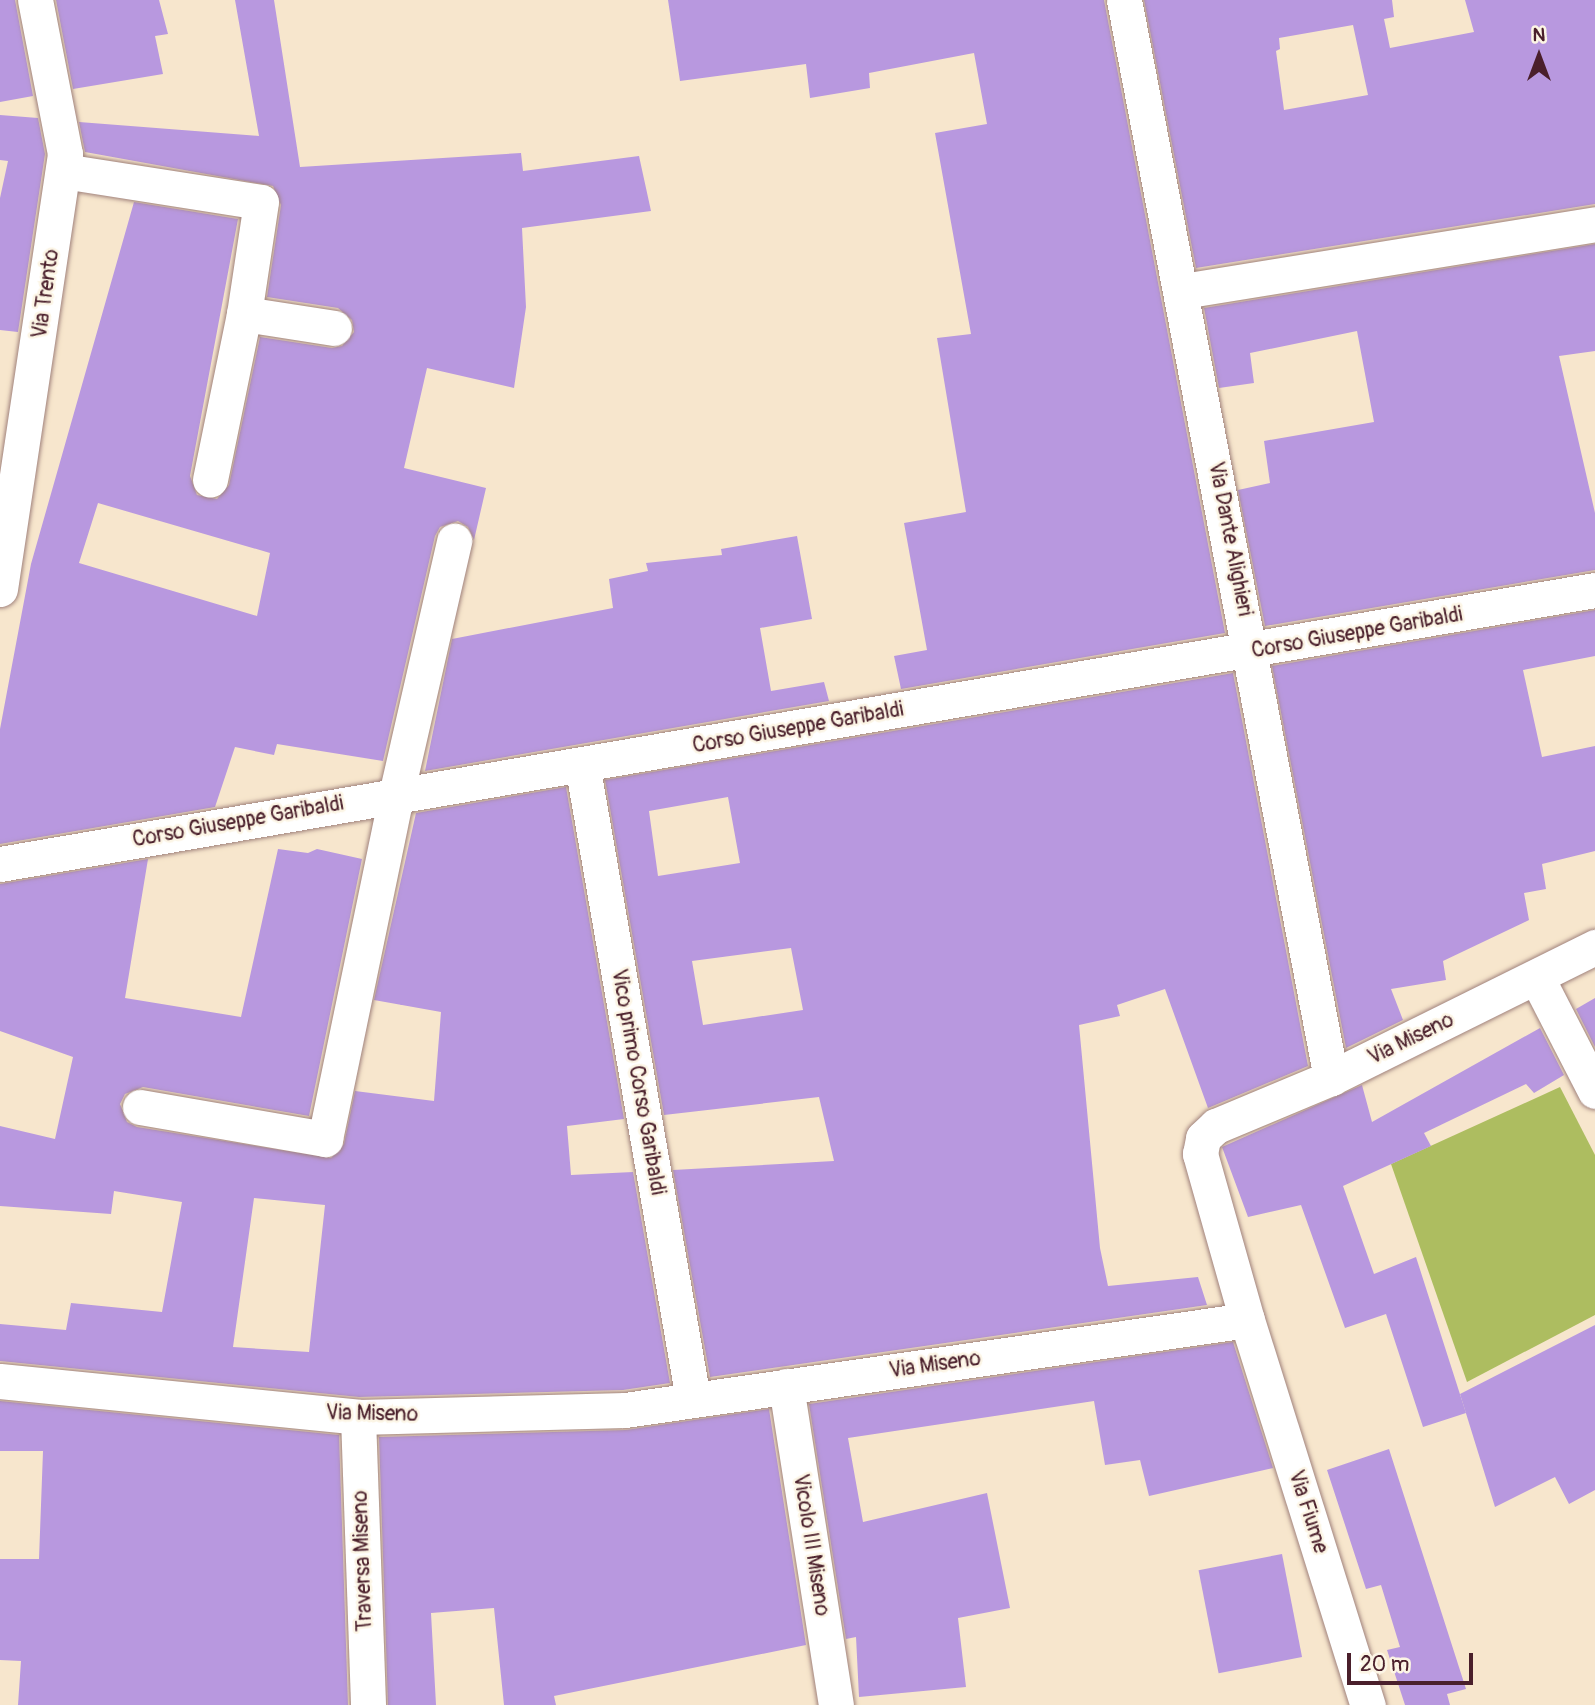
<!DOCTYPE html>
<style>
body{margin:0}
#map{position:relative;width:1595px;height:1705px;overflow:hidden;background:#f7e6cd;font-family:Pangolin,sans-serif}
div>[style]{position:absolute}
.green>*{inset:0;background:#adbd60}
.building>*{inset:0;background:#b898df;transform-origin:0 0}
.roads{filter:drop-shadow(0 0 2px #a0827c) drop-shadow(0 0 2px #a0827c)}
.street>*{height:35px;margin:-17.5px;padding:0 17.5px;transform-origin:17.5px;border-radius:17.5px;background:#fff}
span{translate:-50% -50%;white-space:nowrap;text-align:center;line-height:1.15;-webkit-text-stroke:5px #fcf5e5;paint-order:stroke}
.street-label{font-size:21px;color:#4a1f2b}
.north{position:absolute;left:1504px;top:21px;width:70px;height:70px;-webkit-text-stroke:5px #fcf5e5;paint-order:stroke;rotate:0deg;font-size:19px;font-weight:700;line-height:28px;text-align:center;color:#4a1f2b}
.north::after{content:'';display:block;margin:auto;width:24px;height:32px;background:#4a1f2b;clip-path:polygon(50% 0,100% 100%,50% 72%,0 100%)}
.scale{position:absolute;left:1347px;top:1653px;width:126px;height:32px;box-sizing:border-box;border:4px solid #4a1f2b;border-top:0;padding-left:9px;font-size:21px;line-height:24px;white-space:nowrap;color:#4a1f2b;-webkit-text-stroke:5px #fcf5e5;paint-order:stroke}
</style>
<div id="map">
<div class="green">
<i style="clip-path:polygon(1560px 1087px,1595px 1155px,1595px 1315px,1467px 1382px,1391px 1164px)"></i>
</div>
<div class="building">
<i style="clip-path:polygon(0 0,15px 0,33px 96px,0 102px)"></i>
<i style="clip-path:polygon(56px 0,159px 0,168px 34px,155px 36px,163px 74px,73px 89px)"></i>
<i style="clip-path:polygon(evenodd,235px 0,274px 0,300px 167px,521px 153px,523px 171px,639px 156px,651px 211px,522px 228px,526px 307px,514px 388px,427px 368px,404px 468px,486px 488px,474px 540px,468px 527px,458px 521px,440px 527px,435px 536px,383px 761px,277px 744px,274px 755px,235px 747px,215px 807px,0 844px,0 729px,31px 564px,134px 202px,238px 219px,190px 476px,197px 495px,217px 499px,229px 485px,260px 337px,332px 348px,342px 346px,354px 332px,352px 320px,338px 308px,267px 297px,281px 205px,273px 186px,85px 152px,79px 122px,259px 136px,235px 0,98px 503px,270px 553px,257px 616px,79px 563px,98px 503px)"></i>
<i style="clip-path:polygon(668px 0,1104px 0,1225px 633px,901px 689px,894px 656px,927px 650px,904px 523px,966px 512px,937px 338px,971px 334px,935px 133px,987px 124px,974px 53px,869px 73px,870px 88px,810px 98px,806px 64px,680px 81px)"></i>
<i style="clip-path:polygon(evenodd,1144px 0,1392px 0,1394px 17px,1384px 19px,1390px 48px,1474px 32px,1465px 0,1595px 0,1595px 204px,1196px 268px,1144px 0,1353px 25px,1368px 95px,1284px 110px,1276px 51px,1280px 49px,1279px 38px,1353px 25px)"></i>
<i style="clip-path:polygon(0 115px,38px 118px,45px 154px,18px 332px,0 330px,0 198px,8px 161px,0 160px)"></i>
<i style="clip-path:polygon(1595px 244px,1595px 351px,1559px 356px,1595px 513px,1595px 570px,1265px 626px,1238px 490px,1270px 483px,1264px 441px,1374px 422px,1357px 331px,1250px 353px,1254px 383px,1219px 388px,1204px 308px)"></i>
<i style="clip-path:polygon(797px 536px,812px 619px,760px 628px,771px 691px,824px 682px,829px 701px,425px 771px,452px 639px,613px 608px,609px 579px,648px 571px,646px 563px,722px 555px,721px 549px)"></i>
<i style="clip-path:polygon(1595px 610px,1595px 656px,1523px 670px,1542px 757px,1595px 746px,1595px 851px,1542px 864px,1546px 889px,1524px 893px,1529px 920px,1443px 961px,1446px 980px,1391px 989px,1403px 1020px,1346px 1048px,1272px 666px)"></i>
<i style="clip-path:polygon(evenodd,1233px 673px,1308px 1066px,1208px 1108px,1165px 989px,1117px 1005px,1120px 1016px,1079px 1025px,1100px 1248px,1108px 1286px,1198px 1277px,1207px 1305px,710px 1377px,673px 1170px,834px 1161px,819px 1097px,664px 1115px,605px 780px,1233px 673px,728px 797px,740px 863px,658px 876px,649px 811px,728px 797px,1233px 673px,791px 948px,803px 1010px,703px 1025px,692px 961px,791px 948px)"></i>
<i style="clip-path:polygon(evenodd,566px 787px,624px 1119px,567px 1126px,571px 1175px,633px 1172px,670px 1383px,623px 1390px,359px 1397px,0 1361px,0 1324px,66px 1330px,71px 1303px,162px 1312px,182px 1202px,114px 1191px,111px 1214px,0 1206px,0 1126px,55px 1139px,73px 1057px,0 1031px,0 884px,148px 859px,125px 998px,241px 1017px,278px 849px,308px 853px,317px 849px,362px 859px,309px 1116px,143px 1087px,125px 1094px,120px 1104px,127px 1122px,137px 1127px,331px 1158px,344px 1144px,355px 1091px,434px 1101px,441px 1012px,374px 1000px,416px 813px,566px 787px,254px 1198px,325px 1205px,309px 1352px,233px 1347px,254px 1198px)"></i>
<i style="clip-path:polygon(1595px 998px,1595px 1047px,1576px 1009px)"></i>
<i style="clip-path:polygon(1540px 1028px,1564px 1075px,1534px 1093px,1526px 1084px,1424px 1133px,1431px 1146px,1343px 1186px,1374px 1274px,1416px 1257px,1466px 1413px,1423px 1427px,1386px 1314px,1345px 1328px,1301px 1205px,1248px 1217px,1222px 1147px,1362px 1085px,1372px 1122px)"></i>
<i style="clip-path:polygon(1595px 1325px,1595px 1490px,1569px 1504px,1555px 1477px,1495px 1507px,1460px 1394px)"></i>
<i style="clip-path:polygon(1233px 1342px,1273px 1468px,1149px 1496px,1140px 1460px,1105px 1465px,1094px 1401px,848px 1438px,863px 1522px,987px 1493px,1010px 1608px,958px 1618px,966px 1687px,859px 1697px,856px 1637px,846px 1639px,809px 1404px)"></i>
<i style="clip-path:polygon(0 1401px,339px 1435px,348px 1705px,18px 1705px,21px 1661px,0 1660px,0 1559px,39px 1559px,43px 1451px,0 1451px)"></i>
<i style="clip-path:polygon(769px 1409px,806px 1645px,554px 1696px,556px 1705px,504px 1705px,494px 1608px,431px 1613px,436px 1705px,388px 1705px,379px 1437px,626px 1430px)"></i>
<i style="clip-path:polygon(1389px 1449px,1466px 1689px,1447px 1694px,1450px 1705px,1405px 1705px,1387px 1650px,1400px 1647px,1381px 1585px,1366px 1589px,1327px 1470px)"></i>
<i style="left:1282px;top:1554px;width:105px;height:85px;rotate:79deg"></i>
</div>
<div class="roads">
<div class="street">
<i style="left:1124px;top:0;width:1098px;rotate:79.13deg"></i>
<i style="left:63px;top:171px;width:200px;rotate:8.9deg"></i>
<i style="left:261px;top:202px;width:113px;rotate:98.6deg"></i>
<i style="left:244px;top:314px;width:169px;rotate:101.6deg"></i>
<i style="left:1183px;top:291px;width:417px;rotate:-9.2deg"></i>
<i style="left:244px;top:314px;width:91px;rotate:8.8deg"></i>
<i style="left:0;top:589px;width:440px;rotate:-81.5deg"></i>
<i style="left:65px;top:154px;width:157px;rotate:-101deg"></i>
<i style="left:582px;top:764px;width:645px;rotate:80.08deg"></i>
<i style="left:0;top:864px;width:1618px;rotate:-9.75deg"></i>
<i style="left:1537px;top:978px;width:127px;rotate:62.8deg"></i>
<i style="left:140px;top:1107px;width:188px;rotate:9.8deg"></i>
<i style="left:325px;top:1139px;width:351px;rotate:-78.3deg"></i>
<i style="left:396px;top:795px;width:261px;rotate:-77.1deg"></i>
<i style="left:1247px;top:1320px;width:404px;rotate:72.6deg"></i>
<i style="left:0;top:1381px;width:360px;rotate:5.7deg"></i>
<i style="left:358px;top:1417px;width:267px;rotate:-1.5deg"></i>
<i style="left:625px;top:1410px;width:628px;rotate:-8.23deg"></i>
<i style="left:1247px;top:1320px;width:173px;rotate:-105.8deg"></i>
<i style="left:1200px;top:1154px;width:16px;rotate:-79deg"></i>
<i style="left:1203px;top:1138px;width:18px;rotate:-43deg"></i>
<i style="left:1216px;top:1126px;width:125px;rotate:-22.7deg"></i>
<i style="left:1331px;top:1078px;width:295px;rotate:-26.4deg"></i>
<i style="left:786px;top:1386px;width:323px;rotate:81.1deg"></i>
<i style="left:358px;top:1417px;width:288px;rotate:88deg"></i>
</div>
</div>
<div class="street-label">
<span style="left:46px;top:294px;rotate:-82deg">Via Trento</span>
<span style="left:1230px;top:539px;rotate:79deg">Via Dante Alighieri</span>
<span style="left:1357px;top:633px;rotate:-10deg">Corso Giuseppe Garibaldi</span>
<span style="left:798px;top:728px;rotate:-10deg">Corso Giuseppe Garibaldi</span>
<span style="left:238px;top:822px;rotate:-10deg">Corso Giuseppe Garibaldi</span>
<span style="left:1411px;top:1039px;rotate:-26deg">Via Miseno</span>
<span style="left:638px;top:1082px;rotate:80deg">Vico primo Corso Garibaldi</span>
<span style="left:935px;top:1365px;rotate:-8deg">Via Miseno</span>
<span style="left:372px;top:1414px;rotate:1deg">Via Miseno</span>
<span style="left:1308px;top:1512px;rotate:72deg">Via Fiume</span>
<span style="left:811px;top:1545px;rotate:81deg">Vicolo III Miseno</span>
<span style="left:363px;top:1561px;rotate:-92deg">Traversa Miseno</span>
</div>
<div class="north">N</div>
<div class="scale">20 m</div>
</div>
